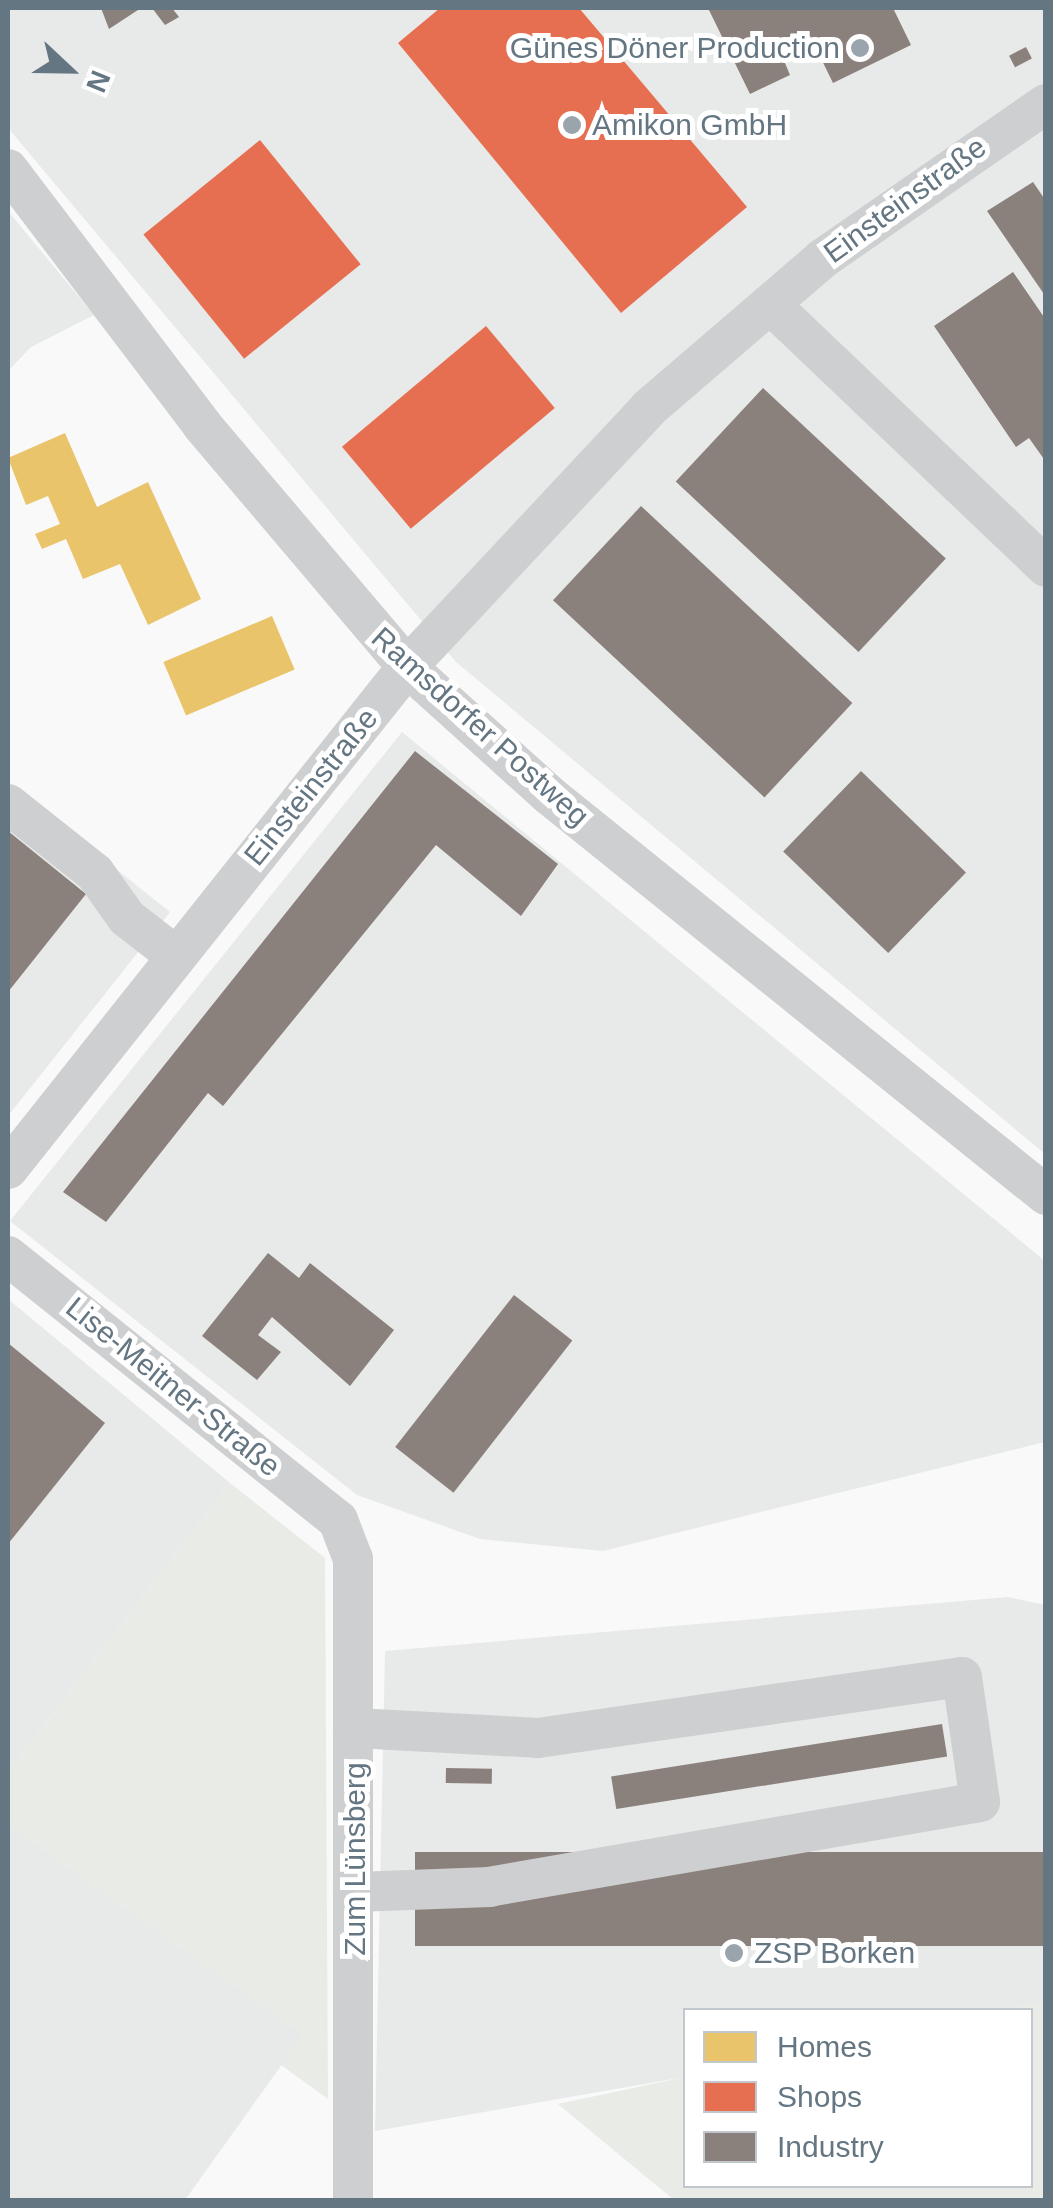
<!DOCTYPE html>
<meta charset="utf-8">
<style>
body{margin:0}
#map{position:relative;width:1053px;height:2208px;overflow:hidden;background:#f9f9f9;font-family:Helvetica,sans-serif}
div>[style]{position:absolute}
.built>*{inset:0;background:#e8e9e9}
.green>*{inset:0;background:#e8ebe6}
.homes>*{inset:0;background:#e9c46a;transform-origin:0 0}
.shops>*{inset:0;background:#e76f51;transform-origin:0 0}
.industry>*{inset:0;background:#8a817c;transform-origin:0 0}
.minor>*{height:40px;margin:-20px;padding:0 20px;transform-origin:20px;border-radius:20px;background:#cecfd0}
.dots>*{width:28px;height:28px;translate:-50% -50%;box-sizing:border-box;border:5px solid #fff;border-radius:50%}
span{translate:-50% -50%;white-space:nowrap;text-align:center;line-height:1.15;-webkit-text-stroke:10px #fff;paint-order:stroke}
.poi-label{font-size:30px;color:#657683}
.right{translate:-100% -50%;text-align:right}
.left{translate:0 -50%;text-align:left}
.street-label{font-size:30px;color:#657683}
.frame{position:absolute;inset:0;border:10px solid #657683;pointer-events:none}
.legend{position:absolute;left:683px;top:2008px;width:350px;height:180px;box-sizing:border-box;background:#fff;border:2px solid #c1c8cd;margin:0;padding:12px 18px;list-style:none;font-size:30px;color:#657683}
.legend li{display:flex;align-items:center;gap:20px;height:50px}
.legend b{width:50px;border:2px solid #c1c8cd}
.north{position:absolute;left:20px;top:20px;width:100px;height:100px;-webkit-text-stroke:8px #fff;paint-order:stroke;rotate:112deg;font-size:28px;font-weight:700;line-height:40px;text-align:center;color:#657683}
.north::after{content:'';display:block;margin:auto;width:35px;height:45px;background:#657683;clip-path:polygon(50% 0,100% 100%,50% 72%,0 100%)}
</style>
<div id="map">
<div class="built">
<i style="clip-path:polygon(8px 8px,1045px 8px,1045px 1154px,456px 662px,8px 128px)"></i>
<i style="clip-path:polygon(8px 211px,94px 315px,31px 347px,8px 371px)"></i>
<i style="clip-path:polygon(402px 732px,1045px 1261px,1045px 1442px,603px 1551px,480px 1539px,357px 1495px,10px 1221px)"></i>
<i style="clip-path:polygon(8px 783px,170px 912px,8px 1116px)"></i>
<i style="clip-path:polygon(8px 1299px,230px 1483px,8px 1772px)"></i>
<i style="clip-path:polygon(1008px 1597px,1045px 1605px,1045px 2002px,1003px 2010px,686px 2010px,685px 2077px,375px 2131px,385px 1651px)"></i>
<i style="clip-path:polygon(8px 1824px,303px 2035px,185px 2200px,8px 2200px)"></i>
</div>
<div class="green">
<i style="clip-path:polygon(230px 1483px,325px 1558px,328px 2099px,281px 2065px,302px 2035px,8px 1824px,8px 1772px)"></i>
<i style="clip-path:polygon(1045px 2002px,1045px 2200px,674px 2200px,558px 2104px,685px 2077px,686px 2186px,1030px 2186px,1030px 2010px,1003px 2010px)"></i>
</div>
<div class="homes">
<i style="clip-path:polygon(65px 433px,97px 507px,148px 482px,201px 599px,148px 625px,120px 564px,83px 579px,66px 539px,42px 549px,35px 534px,60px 524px,48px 496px,26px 505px,8px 458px)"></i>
<i style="left:272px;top:616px;width:58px;height:118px;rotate:67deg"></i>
</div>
<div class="shops">
<i style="clip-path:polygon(440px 8px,579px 8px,747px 207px,621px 313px,398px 43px)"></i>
<i style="left:260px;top:140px;width:160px;height:150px;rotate:51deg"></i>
<i style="left:486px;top:326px;width:107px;height:188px;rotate:50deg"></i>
</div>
<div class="industry">
<i style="clip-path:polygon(101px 8px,141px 8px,109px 29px)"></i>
<i style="clip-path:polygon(152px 8px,172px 8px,179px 17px,165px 25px)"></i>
<i style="clip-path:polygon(708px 8px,893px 8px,911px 45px,833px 83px,810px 36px,780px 51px,790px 75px,750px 94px)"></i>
<i style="left:1026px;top:47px;width:13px;height:19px;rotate:63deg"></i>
<i style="clip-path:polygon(1033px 182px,1046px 201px,1046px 297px,987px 211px)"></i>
<i style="clip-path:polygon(1013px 272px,1046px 320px,1046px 462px,1029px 438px,1016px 447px,934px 326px)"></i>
<i style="left:763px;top:388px;width:250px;height:128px;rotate:43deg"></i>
<i style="left:641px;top:506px;width:289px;height:129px;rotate:43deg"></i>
<i style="clip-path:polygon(415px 751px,558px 864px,521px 916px,436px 845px,223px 1106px,208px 1093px,106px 1222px,63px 1192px)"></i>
<i style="left:861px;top:771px;width:146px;height:112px;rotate:44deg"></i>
<i style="clip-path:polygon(8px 831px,86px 894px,8px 992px)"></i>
<i style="clip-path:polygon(268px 1253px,299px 1278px,310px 1263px,394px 1330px,350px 1386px,272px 1317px,258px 1335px,281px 1352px,257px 1380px,202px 1336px)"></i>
<i style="left:514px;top:1295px;width:74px;height:193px;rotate:38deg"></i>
<i style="clip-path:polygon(8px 1343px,105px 1423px,8px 1544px)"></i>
<i style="left:942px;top:1724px;width:33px;height:335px;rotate:81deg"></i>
<i style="left:446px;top:1768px;width:46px;height:15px;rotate:1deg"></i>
<i style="left:1046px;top:1852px;width:94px;height:631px;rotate:90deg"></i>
</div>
<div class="minor">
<i style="left:8px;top:169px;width:321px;rotate:52.8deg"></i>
<i style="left:202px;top:425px;width:317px;rotate:49.7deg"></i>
<i style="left:407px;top:667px;width:191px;rotate:42deg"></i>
<i style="left:549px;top:795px;width:638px;rotate:38.83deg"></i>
<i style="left:770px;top:304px;width:381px;rotate:43.6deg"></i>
<i style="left:8px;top:804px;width:111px;rotate:38.4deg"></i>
<i style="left:95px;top:873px;width:55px;rotate:54.6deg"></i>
<i style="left:127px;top:918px;width:62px;rotate:37.8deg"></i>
<i style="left:8px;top:1169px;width:641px;rotate:-51.52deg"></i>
<i style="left:407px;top:667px;width:354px;rotate:-46.9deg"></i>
<i style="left:649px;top:408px;width:228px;rotate:-40.7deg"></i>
<i style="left:822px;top:259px;width:272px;rotate:-34.7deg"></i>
<i style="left:8px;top:1256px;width:423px;rotate:38.7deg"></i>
<i style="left:338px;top:1520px;width:42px;rotate:69deg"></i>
<i style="left:353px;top:1559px;width:641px;rotate:90deg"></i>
<i style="left:355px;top:1728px;width:183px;rotate:3.1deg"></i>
<i style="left:538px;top:1738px;width:428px;rotate:-8.2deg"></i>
<i style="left:962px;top:1677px;width:126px;rotate:81.8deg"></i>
<i style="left:980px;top:1802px;width:497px;rotate:170.2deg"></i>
<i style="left:490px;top:1887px;width:135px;rotate:177.9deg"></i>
</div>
<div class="dots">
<i style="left:860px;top:48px;background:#99a4ac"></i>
<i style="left:572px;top:125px;background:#99a4ac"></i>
<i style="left:734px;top:1953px;background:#99a4ac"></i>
</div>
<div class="poi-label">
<span class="right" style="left:840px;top:48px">Günes Döner Production</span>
<span class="left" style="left:592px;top:125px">Amikon GmbH</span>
<span class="left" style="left:754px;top:1953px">ZSP Borken</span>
</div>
<div class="street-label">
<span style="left:905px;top:200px;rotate:-36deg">Einsteinstraße</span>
<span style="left:480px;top:727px;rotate:42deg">Ramsdorfer Postweg</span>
<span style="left:311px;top:787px;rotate:-51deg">Einsteinstraße</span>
<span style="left:173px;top:1387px;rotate:39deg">Lise-Meitner-Straße</span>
<span style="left:355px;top:1859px;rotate:-90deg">Zum Lünsberg</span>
</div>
<div class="frame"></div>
<ul class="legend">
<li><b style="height:28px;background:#e9c46a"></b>Homes</li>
<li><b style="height:28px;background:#e76f51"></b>Shops</li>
<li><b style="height:28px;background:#8a817c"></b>Industry</li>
</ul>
<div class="north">N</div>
</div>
